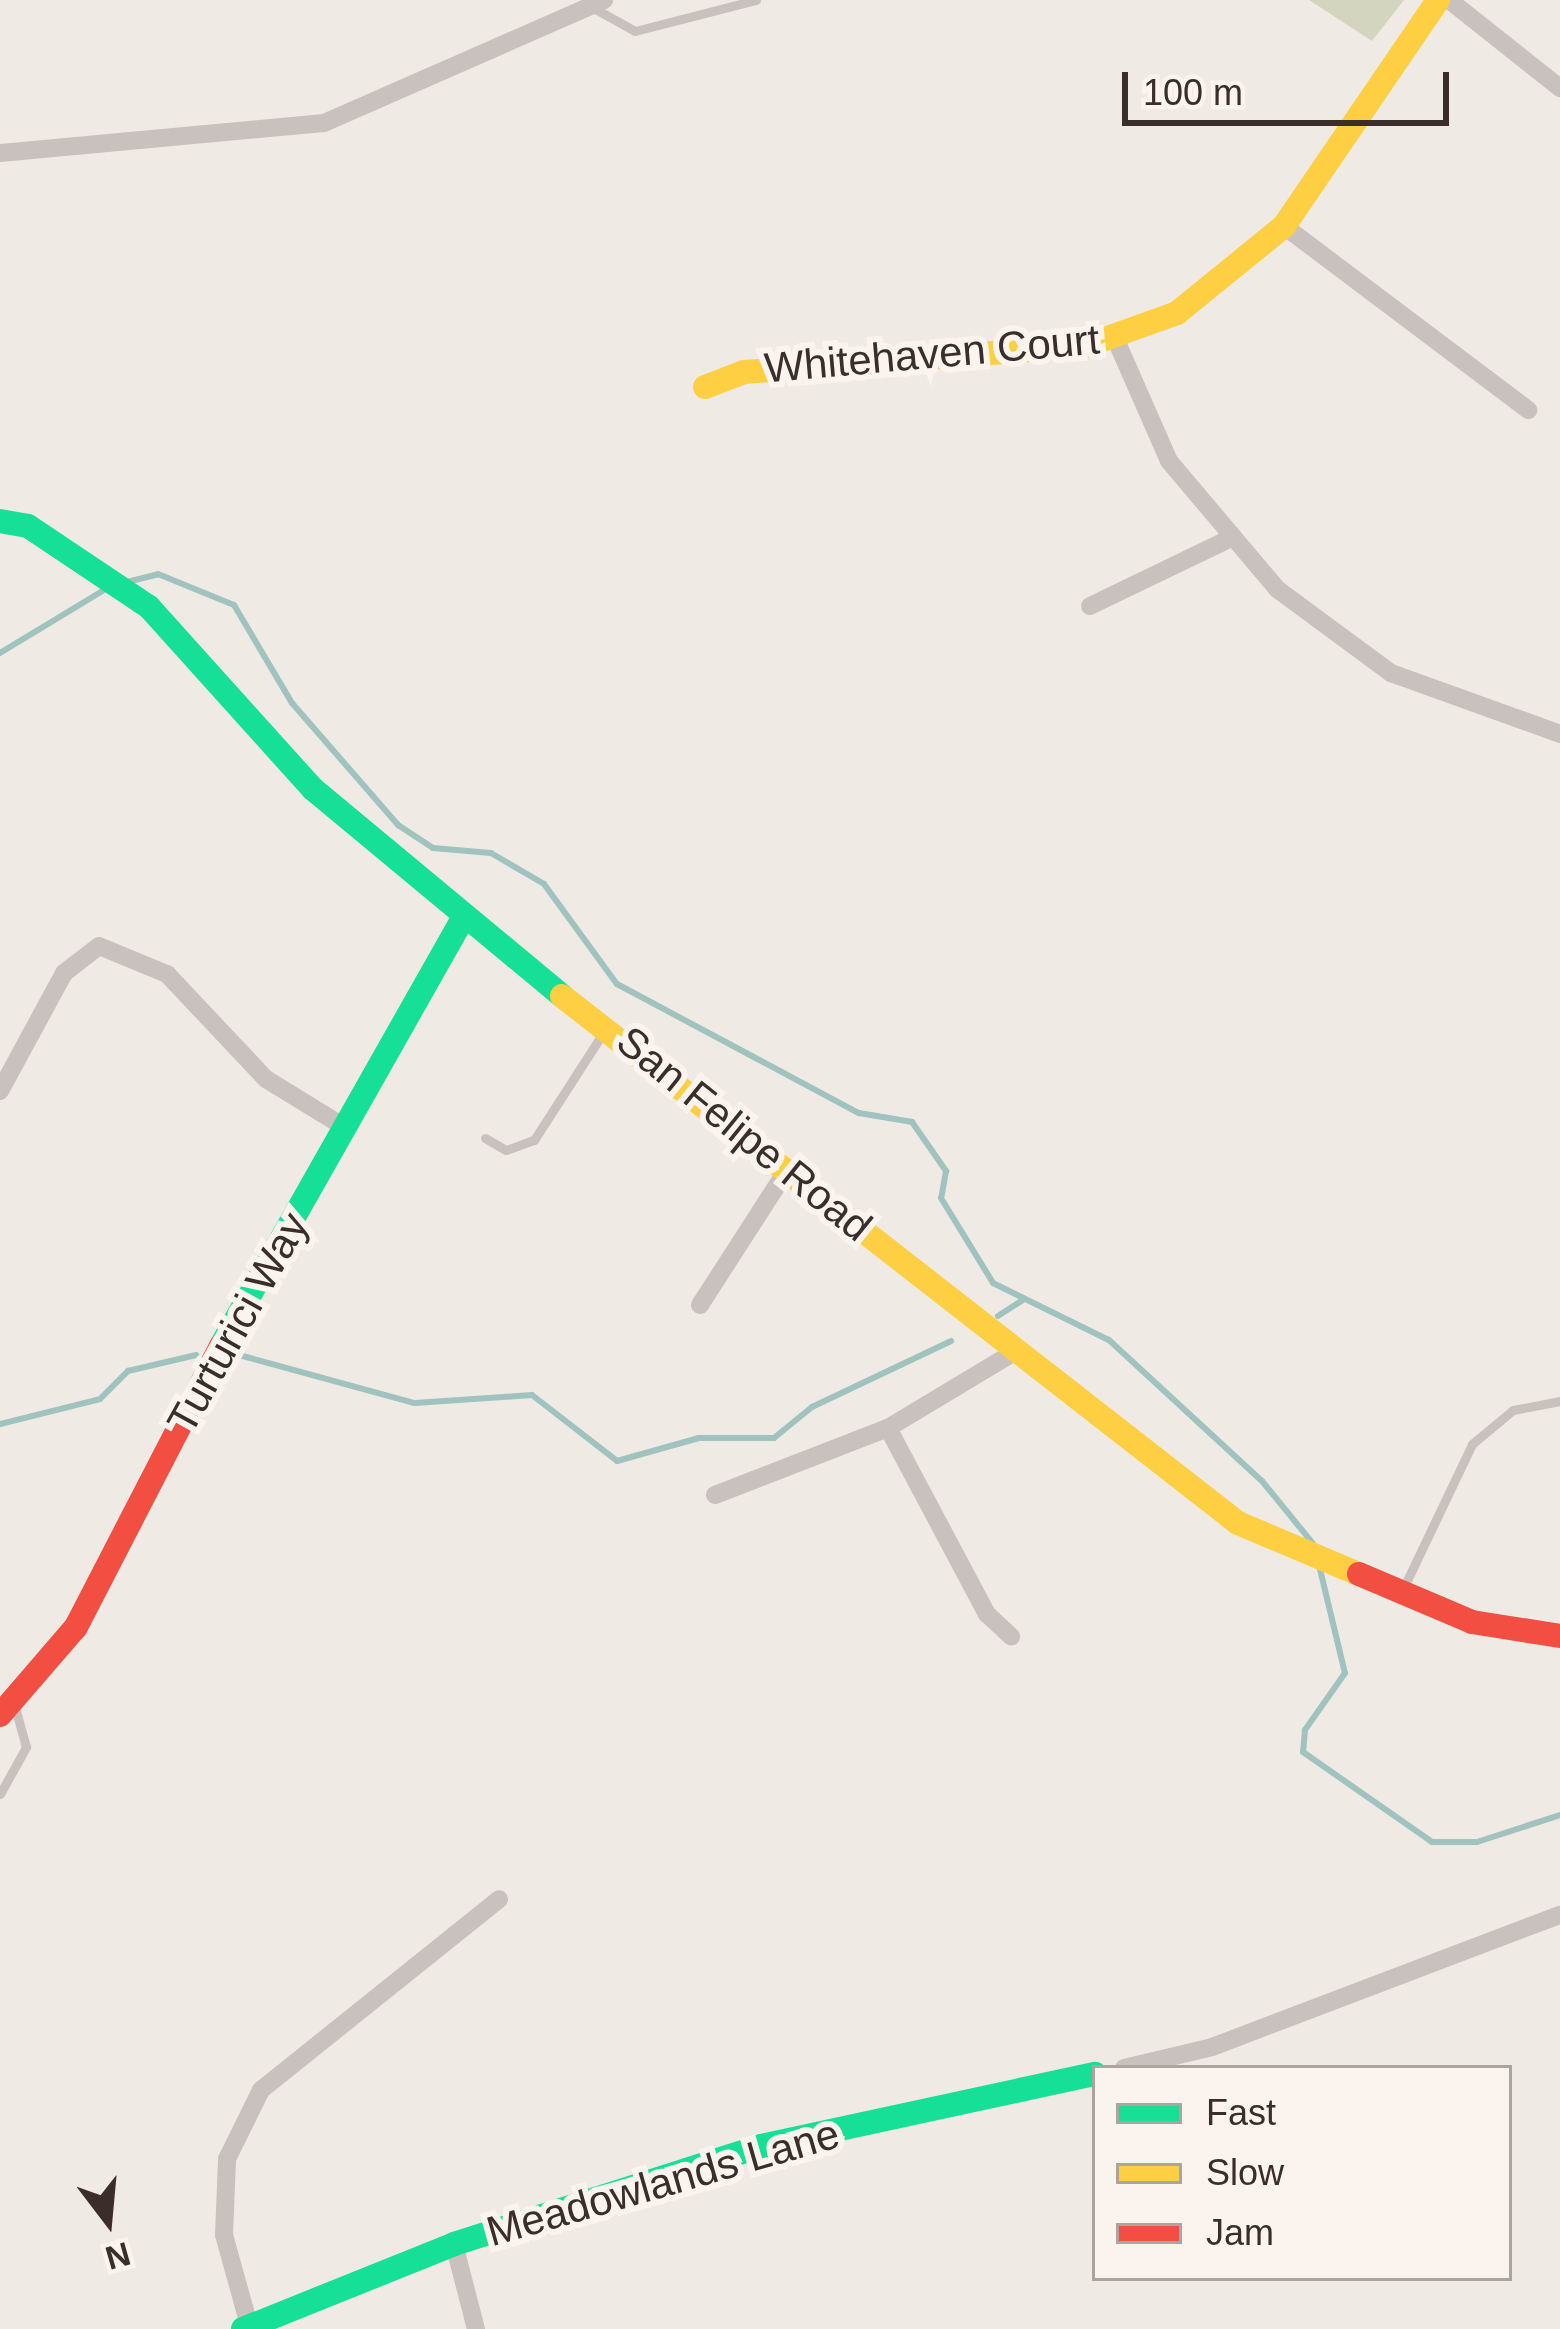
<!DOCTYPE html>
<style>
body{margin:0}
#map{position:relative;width:1560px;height:2329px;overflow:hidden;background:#f0eae4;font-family:Helvetica,sans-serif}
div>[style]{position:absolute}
.green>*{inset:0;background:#d3d5be}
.stream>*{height:6px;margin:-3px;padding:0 3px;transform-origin:3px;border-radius:3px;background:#a0c3bf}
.lane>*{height:9px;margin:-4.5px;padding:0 4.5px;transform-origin:4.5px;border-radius:4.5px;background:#c9c1bd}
.street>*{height:18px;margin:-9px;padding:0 9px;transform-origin:9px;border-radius:9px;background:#c9c1bd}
.fast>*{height:24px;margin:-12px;padding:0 12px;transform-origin:12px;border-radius:12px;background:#16e098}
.slow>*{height:24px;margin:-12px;padding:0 12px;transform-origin:12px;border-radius:12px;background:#ffcf43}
.jam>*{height:24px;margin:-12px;padding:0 12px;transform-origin:12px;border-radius:12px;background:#f24e42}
span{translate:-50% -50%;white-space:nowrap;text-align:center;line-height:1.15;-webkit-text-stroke:12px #fbf3ed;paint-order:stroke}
.street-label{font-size:42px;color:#3b2e2a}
.legend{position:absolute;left:1092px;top:2065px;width:420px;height:216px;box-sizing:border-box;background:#fbf3ed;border:3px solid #aea49f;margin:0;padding:15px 21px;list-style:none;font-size:36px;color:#3b2e2a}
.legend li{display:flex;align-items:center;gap:24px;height:60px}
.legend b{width:60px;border:3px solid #aea49f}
.north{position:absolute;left:48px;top:2161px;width:120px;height:120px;-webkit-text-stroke:9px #fbf3ed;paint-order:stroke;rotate:164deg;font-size:33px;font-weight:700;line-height:48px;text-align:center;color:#3b2e2a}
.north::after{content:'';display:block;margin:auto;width:42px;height:54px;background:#3b2e2a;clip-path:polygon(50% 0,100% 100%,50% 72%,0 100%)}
.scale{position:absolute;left:1122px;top:72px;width:327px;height:54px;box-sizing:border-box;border:6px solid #3b2e2a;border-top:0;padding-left:15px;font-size:36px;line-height:42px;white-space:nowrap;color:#3b2e2a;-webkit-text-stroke:9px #fbf3ed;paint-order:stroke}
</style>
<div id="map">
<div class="green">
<i style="clip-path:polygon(1309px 0,1404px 0,1372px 41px)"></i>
</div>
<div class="stream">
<i style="left:127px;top:582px;width:32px;rotate:-14deg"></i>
<i style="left:158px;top:574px;width:82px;rotate:22.2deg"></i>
<i style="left:234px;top:605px;width:114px;rotate:59.4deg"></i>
<i style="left:292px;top:703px;width:162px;rotate:49deg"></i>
<i style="left:398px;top:825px;width:42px;rotate:33.3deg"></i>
<i style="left:433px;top:848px;width:58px;rotate:4.9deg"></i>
<i style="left:491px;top:853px;width:61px;rotate:30.3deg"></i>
<i style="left:544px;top:884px;width:124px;rotate:53.9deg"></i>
<i style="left:617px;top:984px;width:274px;rotate:28.1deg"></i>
<i style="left:859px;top:1113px;width:54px;rotate:9.6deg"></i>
<i style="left:912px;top:1122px;width:60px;rotate:55.2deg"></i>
<i style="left:946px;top:1171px;width:27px;rotate:100deg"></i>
<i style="left:941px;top:1198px;width:100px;rotate:58.5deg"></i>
<i style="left:993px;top:1283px;width:129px;rotate:26.2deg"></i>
<i style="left:1109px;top:1340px;width:208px;rotate:42.7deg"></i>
<i style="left:1262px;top:1481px;width:92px;rotate:50.8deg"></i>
<i style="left:0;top:653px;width:127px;rotate:-31.2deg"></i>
<i style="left:998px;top:1316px;width:31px;rotate:-33deg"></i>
<i style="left:239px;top:1355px;width:182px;rotate:15.3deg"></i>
<i style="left:415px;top:1403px;width:117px;rotate:-3.9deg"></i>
<i style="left:532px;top:1395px;width:108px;rotate:37.8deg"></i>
<i style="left:617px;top:1461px;width:85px;rotate:-15.7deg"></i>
<i style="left:699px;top:1438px;width:75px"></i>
<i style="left:774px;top:1438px;width:49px;rotate:-39.2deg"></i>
<i style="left:812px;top:1407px;width:154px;rotate:-25.4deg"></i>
<i style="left:0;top:1424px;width:103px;rotate:-14deg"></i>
<i style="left:100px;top:1399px;width:40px;rotate:-45deg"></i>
<i style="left:128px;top:1371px;width:70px;rotate:-13.2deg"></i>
<i style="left:1319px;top:1565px;width:111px;rotate:76.5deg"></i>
<i style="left:1345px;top:1673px;width:70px;rotate:125.1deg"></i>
<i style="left:1305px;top:1730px;width:22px;rotate:95deg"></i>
<i style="left:1303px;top:1752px;width:157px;rotate:34.9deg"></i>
<i style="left:1432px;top:1842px;width:45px"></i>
<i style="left:1477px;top:1842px;width:87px;rotate:-18deg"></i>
</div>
<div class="lane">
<i style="left:590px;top:6px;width:51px;rotate:29.1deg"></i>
<i style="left:635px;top:31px;width:125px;rotate:-14.4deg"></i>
<i style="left:485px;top:1138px;width:24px;rotate:30deg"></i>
<i style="left:506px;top:1150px;width:30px;rotate:-20deg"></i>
<i style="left:534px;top:1140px;width:127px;rotate:-57.2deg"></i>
<i style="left:1402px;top:1591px;width:163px;rotate:-64.5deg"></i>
<i style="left:1472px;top:1444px;width:53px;rotate:-39.7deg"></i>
<i style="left:1513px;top:1410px;width:48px;rotate:-10.8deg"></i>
<i style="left:0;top:1794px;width:54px;rotate:-61deg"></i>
<i style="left:26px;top:1747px;width:41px;rotate:-105.4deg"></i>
</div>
<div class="street">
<i style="left:1449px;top:0;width:142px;rotate:38.4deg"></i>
<i style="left:0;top:153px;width:325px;rotate:-5.3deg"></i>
<i style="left:324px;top:123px;width:306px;rotate:-23.7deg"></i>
<i style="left:1284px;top:226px;width:306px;rotate:37deg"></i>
<i style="left:1115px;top:338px;width:134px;rotate:66.3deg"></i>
<i style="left:1169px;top:461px;width:167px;rotate:49.8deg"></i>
<i style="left:1277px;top:589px;width:142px;rotate:36.4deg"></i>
<i style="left:1391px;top:673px;width:180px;rotate:19.8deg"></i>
<i style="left:1090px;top:606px;width:150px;rotate:-25.7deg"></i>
<i style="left:0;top:1091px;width:134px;rotate:-61.5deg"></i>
<i style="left:64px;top:973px;width:44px;rotate:-37.6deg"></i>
<i style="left:99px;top:946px;width:74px;rotate:22.4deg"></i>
<i style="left:167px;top:974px;width:144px;rotate:46.7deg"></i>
<i style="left:266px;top:1079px;width:92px;rotate:31.6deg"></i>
<i style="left:700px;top:1305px;width:161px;rotate:-57.2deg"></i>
<i style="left:888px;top:1428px;width:211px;rotate:62deg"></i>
<i style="left:987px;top:1614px;width:33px;rotate:43deg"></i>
<i style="left:715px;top:1495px;width:186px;rotate:-21.2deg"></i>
<i style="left:888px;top:1428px;width:146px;rotate:-31deg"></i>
<i style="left:1124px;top:2068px;width:90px;rotate:-13.4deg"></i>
<i style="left:1212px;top:2047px;width:372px;rotate:-20.8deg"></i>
<i style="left:454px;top:2244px;width:88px;rotate:75.5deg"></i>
<i style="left:249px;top:2325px;width:93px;rotate:-105.5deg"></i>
<i style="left:224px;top:2235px;width:76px;rotate:-87.7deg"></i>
<i style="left:227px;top:2159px;width:77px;rotate:-63.8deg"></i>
<i style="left:261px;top:2090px;width:305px;rotate:-38.7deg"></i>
</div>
<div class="fast">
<i style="left:0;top:521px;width:28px;rotate:10deg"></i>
<i style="left:28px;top:526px;width:146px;rotate:33.8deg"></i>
<i style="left:149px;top:607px;width:245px;rotate:48deg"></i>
<i style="left:313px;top:789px;width:324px;rotate:39.7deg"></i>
<i style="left:221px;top:1346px;width:491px;rotate:-60.5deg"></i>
<i style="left:243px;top:2329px;width:227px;rotate:-21.9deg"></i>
<i style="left:454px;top:2244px;width:322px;rotate:-17.7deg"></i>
<i style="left:761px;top:2146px;width:342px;rotate:-12.2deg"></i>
</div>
<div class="slow">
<i style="left:705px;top:387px;width:42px;rotate:-21deg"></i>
<i style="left:744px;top:372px;width:342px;rotate:-4.4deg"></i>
<i style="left:1085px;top:346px;width:98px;rotate:-19.7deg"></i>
<i style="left:1177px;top:313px;width:138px;rotate:-39.1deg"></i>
<i style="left:1284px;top:226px;width:273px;rotate:-55.7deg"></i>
<i style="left:562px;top:996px;width:857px;rotate:37.94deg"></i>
<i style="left:1238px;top:1523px;width:131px;rotate:22.9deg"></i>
</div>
<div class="jam">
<i style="left:1359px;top:1574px;width:123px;rotate:23deg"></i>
<i style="left:1472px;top:1622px;width:89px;rotate:9deg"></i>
<i style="left:0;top:1715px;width:116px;rotate:-49.2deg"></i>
<i style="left:76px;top:1627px;width:316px;rotate:-62.7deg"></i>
</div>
<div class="street-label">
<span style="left:932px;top:354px;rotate:-5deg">Whitehaven Court</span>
<span style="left:744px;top:1134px;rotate:39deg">San Felipe Road</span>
<span style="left:238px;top:1323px;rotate:-61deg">Turturici Way</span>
<span style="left:663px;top:2183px;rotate:-16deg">Meadowlands Lane</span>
</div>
<ul class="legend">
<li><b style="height:15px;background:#16e098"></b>Fast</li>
<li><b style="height:15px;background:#ffcf43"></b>Slow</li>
<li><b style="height:15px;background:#f24e42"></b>Jam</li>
</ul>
<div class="north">N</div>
<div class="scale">100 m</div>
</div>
